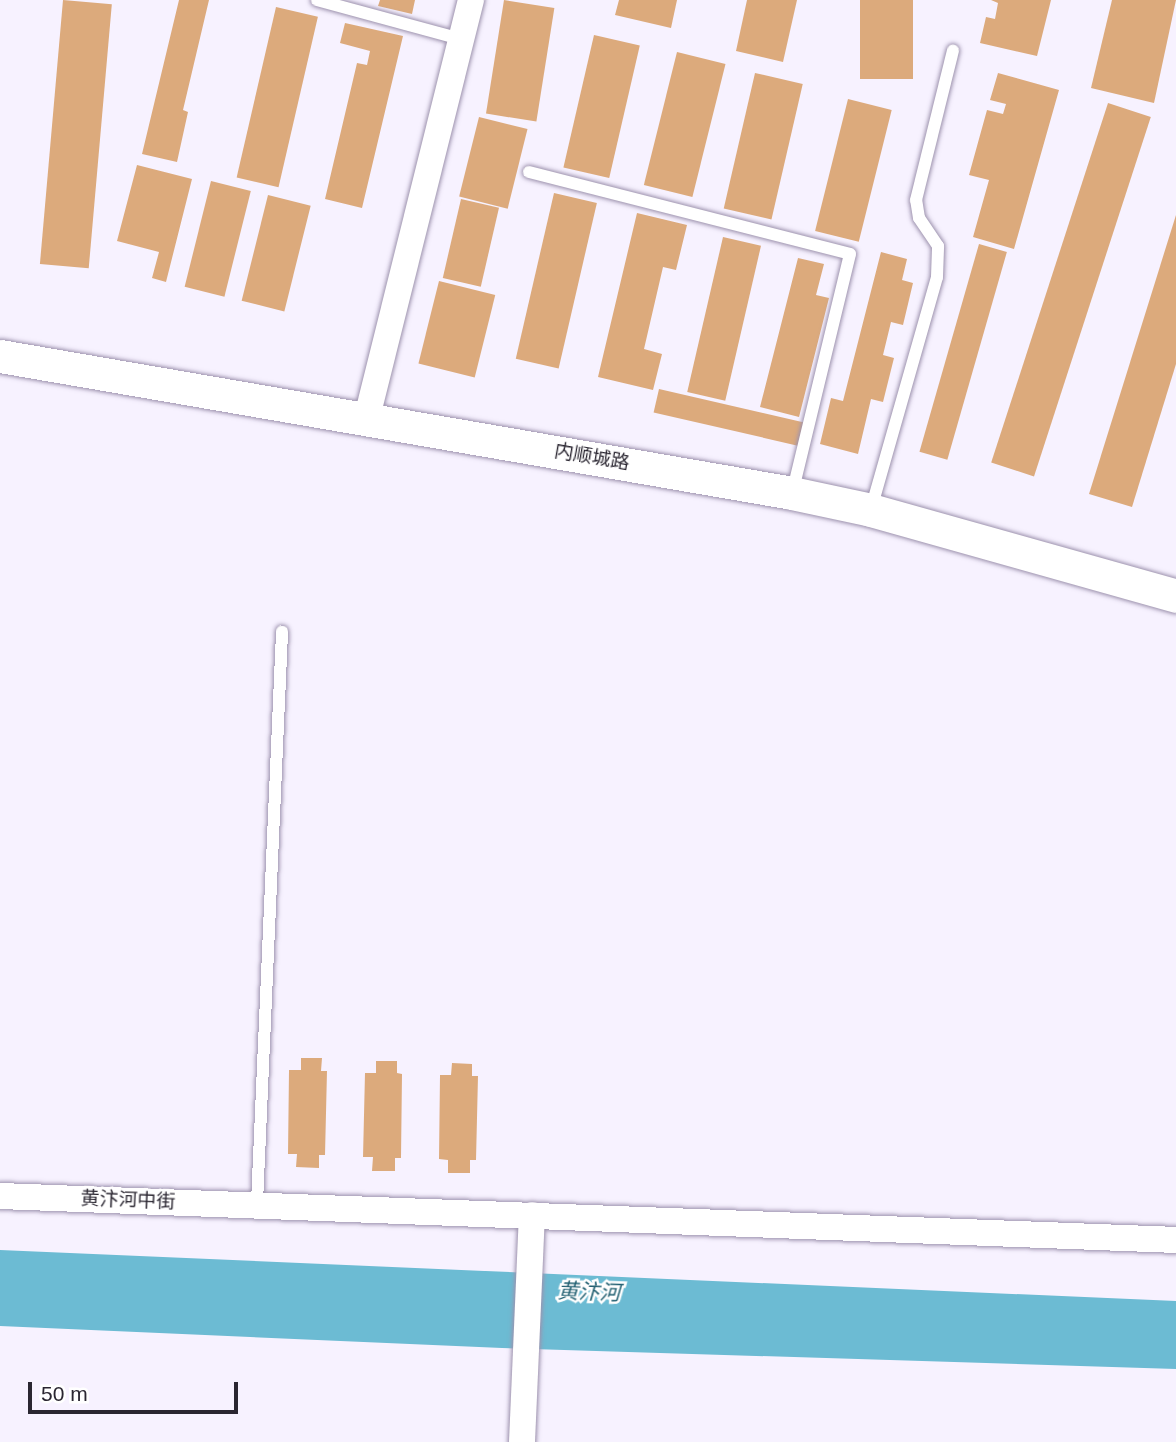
<!DOCTYPE html>
<meta charset="utf-8">
<style>
body{margin:0}
#map{position:relative;width:1176px;height:1442px;overflow:hidden;background:#f7f2ff;font-family:Helvetica,"Noto Sans SC",sans-serif}
div>[style]{position:absolute}
.water>*{inset:0;background:#6cbbd3}
.building>*{inset:0;background:#dcaa7c;transform-origin:0 0}
.roads{filter:drop-shadow(0 0 2px #9d92ae) drop-shadow(0 0 2px #9d92ae)}
.service>*{height:12px;margin:-6px;padding:0 6px;transform-origin:6px;border-radius:6px;background:#fff}
.minor>*{height:26px;margin:-13px;padding:0 13px;transform-origin:13px;border-radius:13px;background:#fff}
.tertiary>*{height:33px;margin:-16.5px;padding:0 16.5px;transform-origin:16.5px;border-radius:16.5px;background:#fff}
span{translate:-50% -50%;white-space:nowrap;text-align:center;line-height:1.15;-webkit-text-stroke:5px #fff;paint-order:stroke}
.street-label{font-size:19px;color:#2a2631}
.water-label{font-size:21px;color:#1e5d6f;font-style:italic}
.scale{position:absolute;left:28px;top:1382px;width:210px;height:32px;box-sizing:border-box;border:4px solid #2a2631;border-top:0;padding-left:9px;font-size:21px;line-height:24px;white-space:nowrap;color:#2a2631;-webkit-text-stroke:5px #fff;paint-order:stroke}
</style>
<div id="map">
<div class="water">
<i style="clip-path:polygon(0 1250px,1176px 1301px,1176px 1369px,502px 1348px,0 1326px)"></i>
</div>
<div class="building">
<i style="left:63px;top:0;width:49px;height:265px;rotate:5deg"></i>
<i style="clip-path:polygon(179px 0,209px 0,183px 110px,188px 112px,177px 162px,142px 154px)"></i>
<i style="clip-path:polygon(380px 0,415px 0,412px 14px,378px 6px)"></i>
<i style="left:504px;top:0;width:51px;height:115px;rotate:9deg"></i>
<i style="clip-path:polygon(619px 0,677px 0,671px 28px,615px 15px)"></i>
<i style="clip-path:polygon(747px 0,797px 0,783px 62px,736px 51px)"></i>
<i style="left:860px;top:0;width:53px;height:79px"></i>
<i style="clip-path:polygon(991px 0,1051px 0,1037px 56px,980px 43px,986px 17px,995px 19px,998px 3px)"></i>
<i style="clip-path:polygon(1112px 0,1176px 0,1154px 103px,1091px 88px)"></i>
<i style="left:276px;top:7px;width:43px;height:175px;rotate:13deg"></i>
<i style="clip-path:polygon(345px 23px,403px 36px,362px 208px,325px 199px,357px 63px,367px 65px,370px 51px,340px 43px)"></i>
<i style="left:594px;top:35px;width:47px;height:136px;rotate:13deg"></i>
<i style="left:677px;top:52px;width:50px;height:137px;rotate:14deg"></i>
<i style="left:755px;top:73px;width:49px;height:139px;rotate:13deg"></i>
<i style="clip-path:polygon(998px 73px,1059px 90px,1014px 249px,973px 237px,989px 180px,969px 175px,987px 110px,1003px 114px,1006px 104px,990px 100px)"></i>
<i style="left:848px;top:99px;width:45px;height:136px;rotate:14deg"></i>
<i style="left:1108px;top:103px;width:45px;height:378px;rotate:18deg"></i>
<i style="left:479px;top:117px;width:50px;height:82px;rotate:14deg"></i>
<i style="clip-path:polygon(137px 165px,192px 179px,166px 282px,152px 278px,159px 252px,117px 241px)"></i>
<i style="left:211px;top:181px;width:41px;height:109px;rotate:14deg"></i>
<i style="left:554px;top:193px;width:44px;height:170px;rotate:13deg"></i>
<i style="left:268px;top:195px;width:44px;height:109px;rotate:14deg"></i>
<i style="left:461px;top:199px;width:39px;height:81px;rotate:13deg"></i>
<i style="clip-path:polygon(637px 213px,687px 225px,676px 270px,663px 267px,644px 349px,662px 354px,653px 390px,598px 377px)"></i>
<i style="clip-path:polygon(1176px 215px,1176px 364px,1132px 507px,1089px 494px)"></i>
<i style="left:723px;top:237px;width:39px;height:159px;rotate:13deg"></i>
<i style="left:979px;top:244px;width:29px;height:216px;rotate:16deg"></i>
<i style="clip-path:polygon(881px 252px,907px 259px,902px 280px,913px 283px,903px 325px,891px 322px,883px 355px,894px 358px,883px 402px,871px 399px,858px 454px,820px 444px,831px 398px,843px 401px)"></i>
<i style="clip-path:polygon(798px 258px,824px 264px,816px 295px,829px 298px,799px 417px,760px 407px)"></i>
<i style="left:439px;top:281px;width:58px;height:85px;rotate:14deg"></i>
<i style="left:659px;top:389px;width:149px;height:24px;rotate:13deg"></i>
<i style="clip-path:polygon(301px 1058px,322px 1058px,321px 1071px,327px 1071px,325px 1155px,319px 1155px,319px 1168px,296px 1167px,297px 1154px,288px 1154px,289px 1070px,301px 1070px)"></i>
<i style="clip-path:polygon(376px 1061px,397px 1061px,397px 1073px,402px 1074px,401px 1158px,395px 1158px,395px 1171px,372px 1171px,373px 1157px,363px 1157px,365px 1073px,376px 1073px)"></i>
<i style="clip-path:polygon(452px 1063px,472px 1064px,472px 1076px,478px 1076px,476px 1160px,470px 1160px,470px 1173px,448px 1173px,448px 1160px,439px 1159px,440px 1075px,451px 1075px)"></i>
</div>
<div class="roads">
<div class="service">
<i style="left:317px;top:0;width:149px;rotate:15.2deg"></i>
<i style="left:529px;top:172px;width:331px;rotate:14.3deg"></i>
<i style="left:850px;top:254px;width:246px;rotate:103.6deg"></i>
<i style="left:871px;top:509px;width:241px;rotate:-74.1deg"></i>
<i style="left:937px;top:277px;width:31px;rotate:-88deg"></i>
<i style="left:938px;top:246px;width:34px;rotate:-124deg"></i>
<i style="left:919px;top:218px;width:18px;rotate:-99deg"></i>
<i style="left:916px;top:200px;width:154px;rotate:-76.1deg"></i>
<i style="left:257px;top:1203px;width:572px;rotate:-87.49deg"></i>
</div>
<div class="minor">
<i style="left:367px;top:417px;width:430px;rotate:-76deg"></i>
<i style="left:0;top:1196px;width:1177px;rotate:2.14deg"></i>
<i style="left:522px;top:1442px;width:227px;rotate:-87.5deg"></i>
</div>
<div class="tertiary">
<i style="left:0;top:356px;width:804px;rotate:9.81deg"></i>
<i style="left:792px;top:493px;width:81px;rotate:12.1deg"></i>
<i style="left:871px;top:510px;width:317px;rotate:15.7deg"></i>
</div>
</div>
<div class="street-label">
<span style="left:592px;top:457px;rotate:10deg">内顺城路</span>
<span style="left:128px;top:1200px;rotate:2deg">黄汴河中街</span>
</div>
<div class="water-label">
<span style="left:589px;top:1292px;rotate:2deg">黄汴河</span>
</div>
<div class="scale">50 m</div>
</div>
